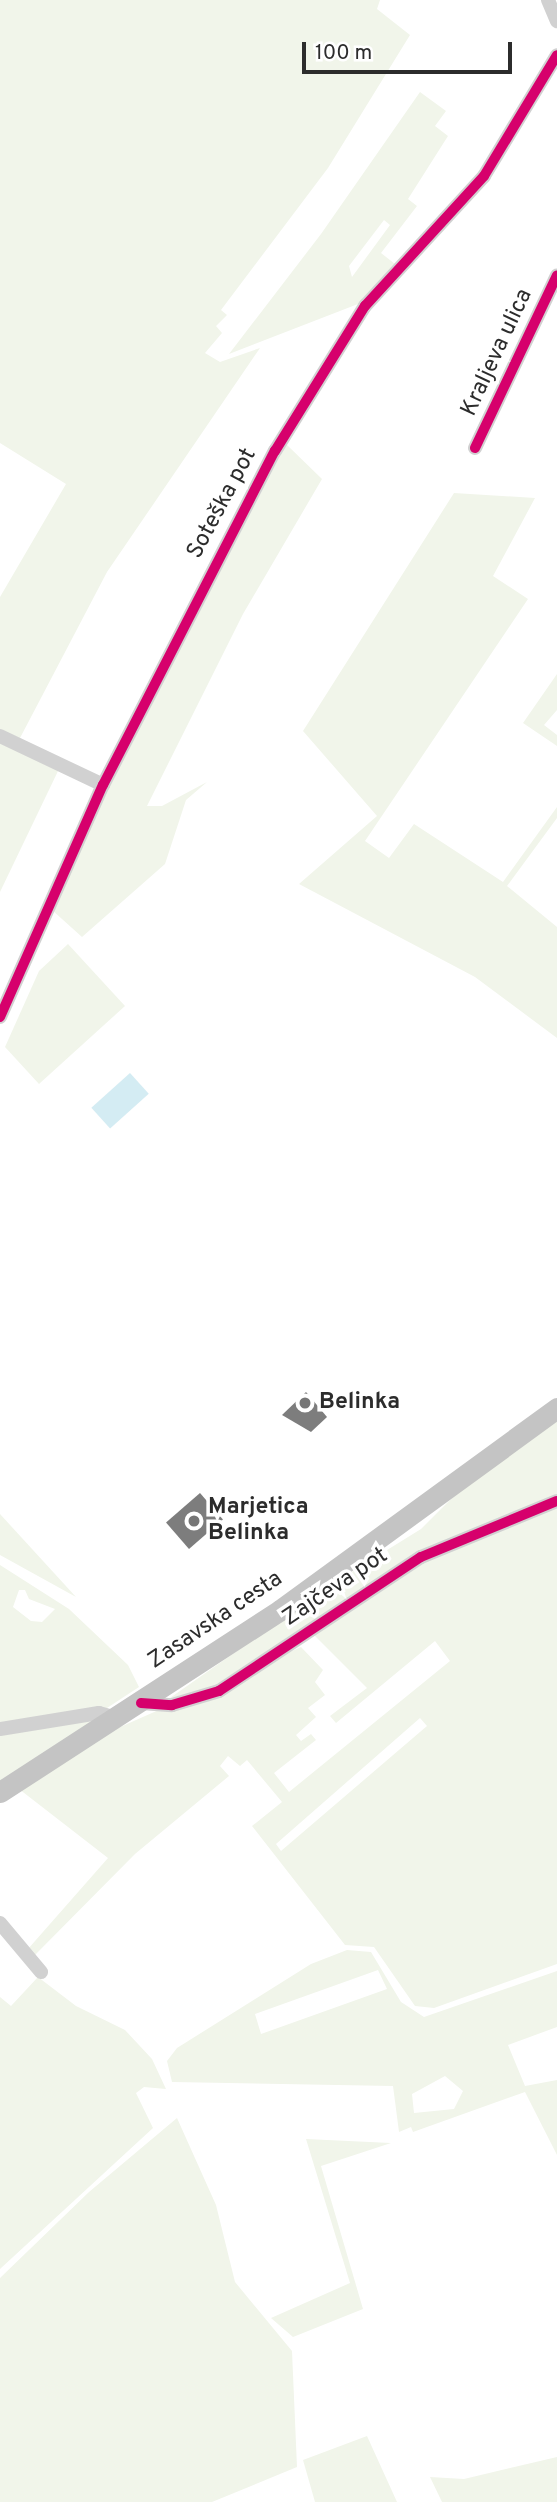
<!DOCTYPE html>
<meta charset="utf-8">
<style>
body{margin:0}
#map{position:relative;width:557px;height:2502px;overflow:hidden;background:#fff;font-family:Overpass,sans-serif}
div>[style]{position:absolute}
.green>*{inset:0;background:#f1f5ea}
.water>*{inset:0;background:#d4ecf3;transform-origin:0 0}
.building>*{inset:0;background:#7d7d7d;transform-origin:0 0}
.street>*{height:14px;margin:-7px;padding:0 7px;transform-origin:7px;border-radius:7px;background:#d1d1d1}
.primary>*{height:21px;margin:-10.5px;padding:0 10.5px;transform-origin:10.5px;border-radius:10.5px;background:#c4c4c4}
.cycleway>*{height:10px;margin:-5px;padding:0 5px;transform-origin:5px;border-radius:5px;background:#d6006c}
.dots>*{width:19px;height:19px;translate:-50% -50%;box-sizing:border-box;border:4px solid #fff;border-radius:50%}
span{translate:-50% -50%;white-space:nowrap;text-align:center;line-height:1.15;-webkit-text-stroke:7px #fff;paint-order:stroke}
.street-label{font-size:23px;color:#2c2c2c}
.poi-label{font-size:23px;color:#2c2c2c;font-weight:700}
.left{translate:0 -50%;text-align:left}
.scale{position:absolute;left:302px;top:42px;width:210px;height:32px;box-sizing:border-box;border:4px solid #2c2c2c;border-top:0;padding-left:9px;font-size:21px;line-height:24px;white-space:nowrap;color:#2c2c2c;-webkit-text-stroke:5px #fff;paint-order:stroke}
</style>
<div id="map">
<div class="green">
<i style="clip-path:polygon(0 0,380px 0,377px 9px,410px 35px,328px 168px,221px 310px,227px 315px,216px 326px,222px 333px,205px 353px,220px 362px,260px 348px,107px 572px,20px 738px,0 730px,0 597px,66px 484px,0 443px)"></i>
<i style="clip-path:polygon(evenodd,420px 92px,446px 111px,435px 126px,448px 136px,408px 199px,417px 206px,381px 253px,395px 264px,358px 304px,229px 354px,321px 234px,420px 92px,384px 220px,390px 225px,352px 277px,349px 266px,384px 220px)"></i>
<i style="clip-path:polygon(286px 444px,322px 479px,243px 614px,147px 806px,162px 806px,207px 782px,186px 800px,165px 864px,82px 937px,52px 910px,97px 811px)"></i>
<i style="clip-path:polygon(454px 493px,535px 498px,493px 576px,528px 599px,365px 841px,389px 858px,414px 824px,503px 882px,557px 807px,557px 818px,507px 886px,557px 927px,557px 1038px,475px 977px,299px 884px,377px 816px,303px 731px)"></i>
<i style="clip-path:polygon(557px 674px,557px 710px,544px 725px,557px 735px,557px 746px,523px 723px)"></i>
<i style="clip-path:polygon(0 740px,59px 769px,0 892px)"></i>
<i style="clip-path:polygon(68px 944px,125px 1006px,39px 1084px,5px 1047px,39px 971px)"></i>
<i style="clip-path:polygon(557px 1416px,557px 1497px,453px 1537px,222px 1685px,170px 1698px,329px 1586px,421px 1529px,460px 1490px)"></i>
<i style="clip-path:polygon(evenodd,557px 1506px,557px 1964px,434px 2008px,415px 2006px,374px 1947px,345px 1945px,252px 1826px,282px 1802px,247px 1760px,240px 1766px,228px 1756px,220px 1766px,229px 1776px,135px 1854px,34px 1956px,28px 1949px,108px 1858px,19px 1789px,118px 1728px,301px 1647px,323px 1670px,315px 1682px,325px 1695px,308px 1708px,316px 1717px,296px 1735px,301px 1741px,311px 1734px,316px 1740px,274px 1773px,289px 1792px,450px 1661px,435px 1641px,336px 1723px,330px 1716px,367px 1688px,314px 1635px,417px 1564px,557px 1506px,420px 1718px,427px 1726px,281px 1851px,276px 1844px,420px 1718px)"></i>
<i style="clip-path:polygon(0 1514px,76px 1597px,0 1555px)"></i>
<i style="clip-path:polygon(evenodd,0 1565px,69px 1609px,128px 1665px,139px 1687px,107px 1708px,0 1725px,0 1565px,19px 1590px,25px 1590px,29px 1599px,55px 1609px,42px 1622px,31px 1621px,13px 1607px,19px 1590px)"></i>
<i style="clip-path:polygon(92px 1721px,0 1784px,0 1733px)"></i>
<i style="clip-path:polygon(evenodd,347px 1950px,371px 1952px,401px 2002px,424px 2017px,557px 1971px,557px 2027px,508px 2045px,525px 2086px,557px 2080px,557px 2155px,525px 2092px,413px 2132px,411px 2127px,399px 2132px,393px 2086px,172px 2082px,167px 2061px,177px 2048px,311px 1964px,347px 1950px,378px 1970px,387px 1989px,261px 2034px,255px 2014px,378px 1970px,347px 1950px,445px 2076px,463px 2091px,454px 2109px,414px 2113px,412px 2094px,445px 2076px)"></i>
<i style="clip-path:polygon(38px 1977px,76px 2006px,125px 2030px,152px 2059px,166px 2089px,144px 2087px,136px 2093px,153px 2128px,0 2269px,0 1997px,11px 2006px)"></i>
<i style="clip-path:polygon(177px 2118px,216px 2205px,235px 2282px,292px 2351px,297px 2467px,212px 2502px,0 2502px,0 2278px,89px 2192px)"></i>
<i style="clip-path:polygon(306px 2139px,391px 2143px,321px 2166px,363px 2309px,293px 2337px,271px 2318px,350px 2283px)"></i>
<i style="clip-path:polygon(367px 2436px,397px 2502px,315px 2502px,303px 2460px)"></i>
<i style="clip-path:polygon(557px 2457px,557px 2502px,442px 2502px,430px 2477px,464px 2479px)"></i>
</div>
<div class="water">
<i style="left:130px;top:1073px;width:28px;height:52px;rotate:48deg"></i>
</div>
<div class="building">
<i style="clip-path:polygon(306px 1392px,327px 1417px,311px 1432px,282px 1415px)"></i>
<i style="left:200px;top:1493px;width:35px;height:45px;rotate:49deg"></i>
</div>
<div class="street">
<i style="left:548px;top:0;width:23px;rotate:67deg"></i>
<i style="left:475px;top:448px;width:191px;rotate:-64.6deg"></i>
<i style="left:0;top:736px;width:114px;rotate:25.4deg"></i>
<i style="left:0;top:1017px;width:254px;rotate:-66.1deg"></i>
<i style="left:103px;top:785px;width:376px;rotate:-62.8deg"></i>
<i style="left:275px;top:451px;width:171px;rotate:-58.2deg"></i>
<i style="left:365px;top:306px;width:176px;rotate:-47.5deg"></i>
<i style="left:484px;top:176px;width:141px;rotate:-58.9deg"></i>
<i style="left:141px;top:1703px;width:31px;rotate:4deg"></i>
<i style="left:172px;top:1705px;width:49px;rotate:-16.6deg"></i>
<i style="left:219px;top:1691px;width:242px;rotate:-33.6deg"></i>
<i style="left:421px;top:1557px;width:147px;rotate:-22.4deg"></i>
<i style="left:0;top:1729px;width:100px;rotate:-9.2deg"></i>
<i style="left:99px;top:1713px;width:18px;rotate:16deg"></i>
<i style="left:0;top:1923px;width:64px;rotate:50.1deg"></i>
</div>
<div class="primary">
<i style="left:0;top:1792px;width:334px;rotate:-33deg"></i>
<i style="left:280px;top:1610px;width:343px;rotate:-36.1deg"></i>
</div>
<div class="cycleway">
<i style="left:475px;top:448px;width:191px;rotate:-64.6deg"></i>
<i style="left:0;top:1017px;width:254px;rotate:-66.1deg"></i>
<i style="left:103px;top:785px;width:376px;rotate:-62.8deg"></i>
<i style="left:275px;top:451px;width:171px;rotate:-58.2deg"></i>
<i style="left:365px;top:306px;width:176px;rotate:-47.5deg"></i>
<i style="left:484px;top:176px;width:141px;rotate:-58.9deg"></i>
<i style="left:141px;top:1703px;width:31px;rotate:4deg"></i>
<i style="left:172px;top:1705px;width:49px;rotate:-16.6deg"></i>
<i style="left:219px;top:1691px;width:242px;rotate:-33.6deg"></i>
<i style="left:421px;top:1557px;width:147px;rotate:-22.4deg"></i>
</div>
<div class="dots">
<i style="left:305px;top:1403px;background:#767676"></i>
<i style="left:194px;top:1521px;background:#767676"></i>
</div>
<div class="street-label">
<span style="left:498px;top:353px;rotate:-65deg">Kraljeva ulica</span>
<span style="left:223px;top:504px;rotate:-62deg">Soteška pot</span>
<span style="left:336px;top:1588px;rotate:-34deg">Zajčeva pot</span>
<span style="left:216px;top:1621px;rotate:-34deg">Zasavska cesta</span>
</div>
<div class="poi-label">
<span class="left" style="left:319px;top:1403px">Belinka</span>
<span class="left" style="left:208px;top:1521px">Marjetica<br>Belinka</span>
</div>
<div class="scale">100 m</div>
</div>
